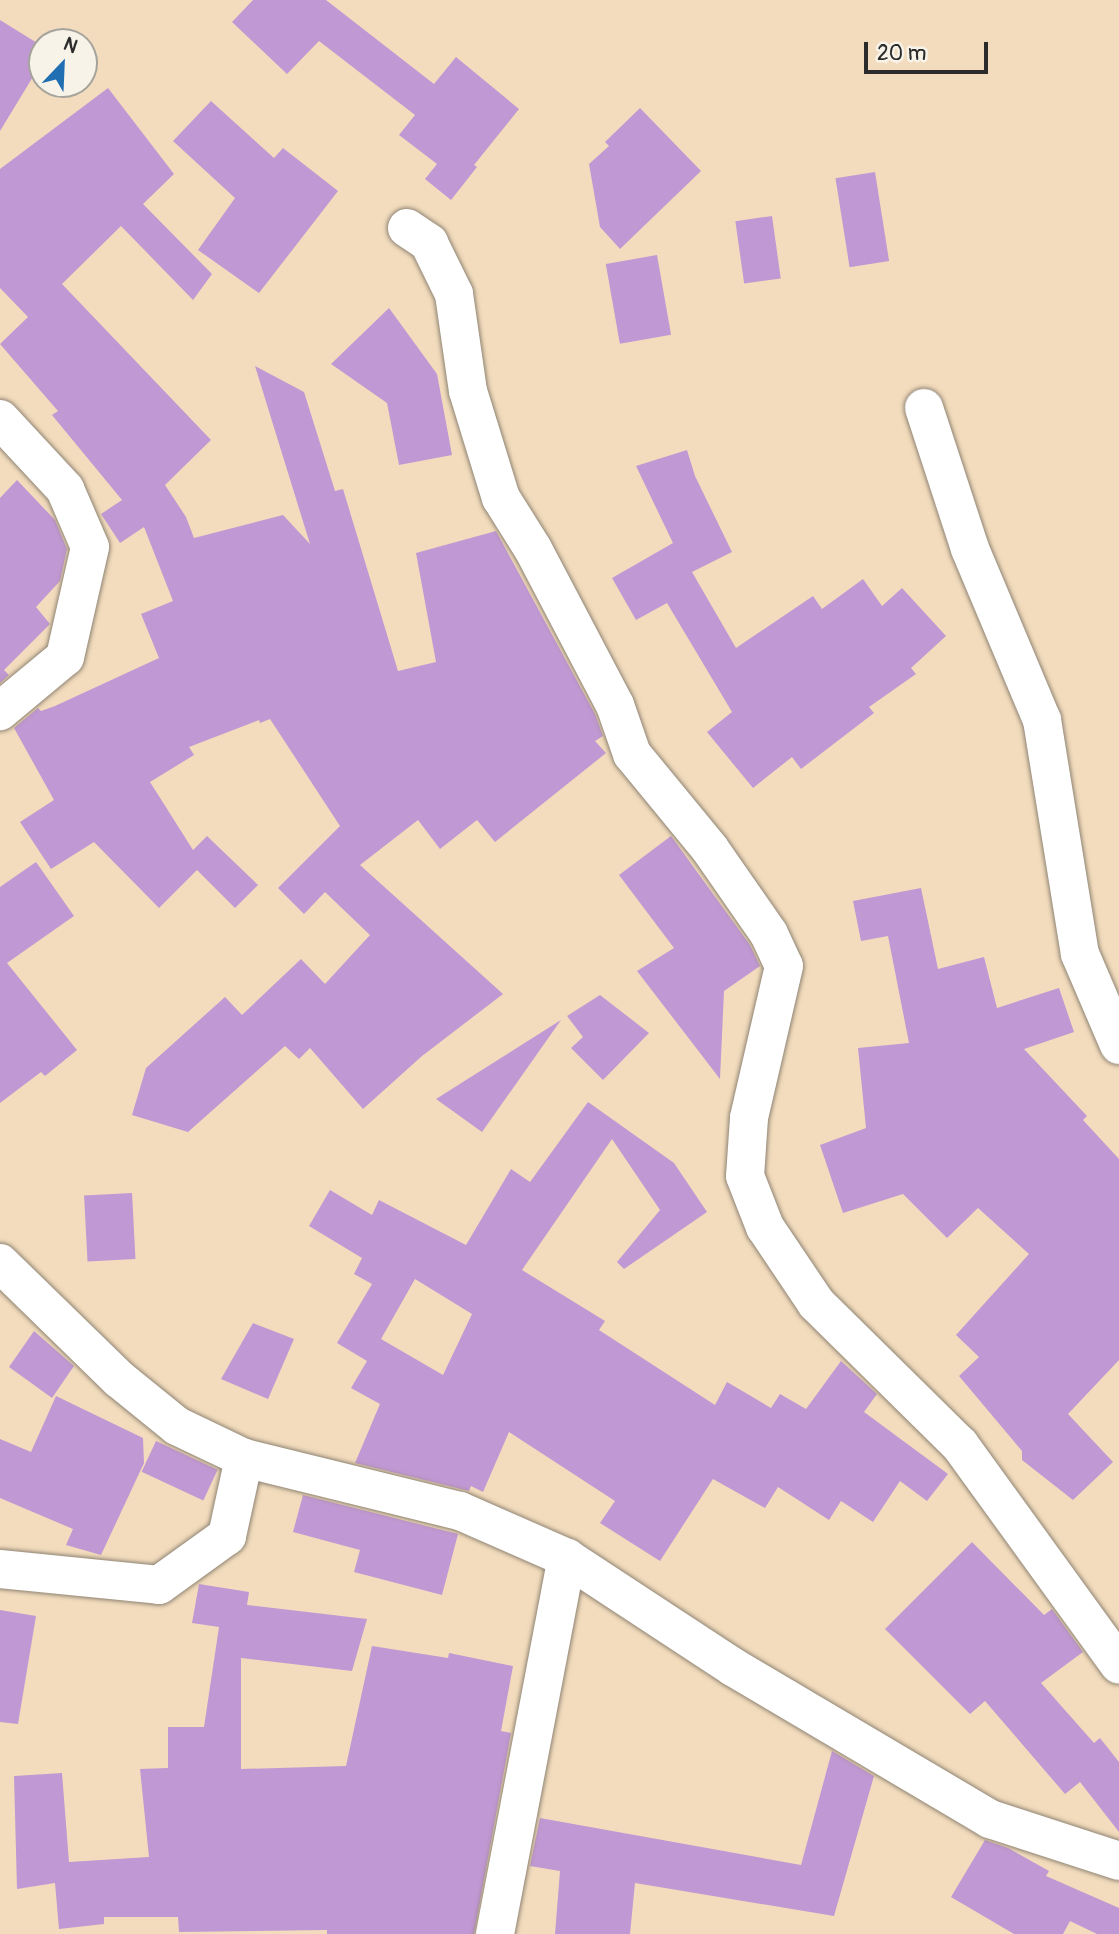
<!DOCTYPE html>
<style>
body{margin:0}
#map{position:relative;width:1119px;height:1934px;overflow:hidden;background:#f3dcbd;font-family:Pangolin,sans-serif}
div>[style]{position:absolute}
.building>*{inset:0;background:#c098d3;transform-origin:0 0}
.roads{filter:drop-shadow(0 0 2px #8f8474) drop-shadow(0 0 2px #8f8474)}
.minor>*{height:38px;margin:-19px;padding:0 19px;transform-origin:19px;border-radius:19px;background:#fff}
span{translate:-50% -50%;white-space:nowrap;text-align:center;line-height:1.15;-webkit-text-stroke:5px #f7f3e8;paint-order:stroke}
.north{position:absolute;left:28px;top:28px;width:70px;height:70px;box-sizing:border-box;background:#f7f3e8;border:2px solid #a5a39c;border-radius:50%;rotate:23deg;font-size:19px;font-weight:700;line-height:28px;text-align:center;color:#2b2b2b}
.north::after{content:'';display:block;margin:auto;width:24px;height:32px;background:#1f6fb2;clip-path:polygon(50% 0,100% 100%,50% 72%,0 100%)}
.scale{position:absolute;left:864px;top:42px;width:124px;height:32px;box-sizing:border-box;border:4px solid #2b2b2b;border-top:0;padding-left:9px;font-size:21px;line-height:24px;white-space:nowrap;color:#2b2b2b;-webkit-text-stroke:5px #f7f3e8;paint-order:stroke}
</style>
<div id="map">
<div class="building">
<i style="clip-path:polygon(253px 0,326px 0,434px 84px,456px 57px,519px 109px,474px 165px,477px 167px,451px 200px,425px 179px,437px 164px,399px 135px,415px 115px,319px 41px,287px 74px,232px 22px)"></i>
<i style="clip-path:polygon(0 20px,42px 46px,42px 62px,0 131px)"></i>
<i style="clip-path:polygon(108px 88px,174px 174px,143px 204px,212px 274px,193px 300px,121px 226px,62px 284px,211px 440px,165px 485px,186px 517px,194px 538px,283px 515px,310px 544px,255px 366px,304px 392px,335px 491px,343px 489px,398px 671px,436px 662px,416px 553px,496px 531px,595px 714px,603px 736px,595px 741px,606px 753px,495px 842px,477px 820px,440px 849px,418px 820px,360px 865px,503px 994px,422px 1056px,363px 1109px,310px 1048px,299px 1059px,285px 1046px,188px 1132px,132px 1115px,146px 1068px,225px 997px,242px 1015px,301px 959px,325px 984px,370px 935px,325px 892px,304px 914px,278px 888px,340px 826px,270px 719px,260px 723px,259px 720px,189px 747px,194px 755px,150px 782px,193px 850px,207px 836px,258px 885px,235px 908px,197px 870px,159px 908px,94px 842px,51px 869px,20px 822px,54px 800px,14px 728px,38px 708px,41px 711px,55px 706px,159px 658px,141px 614px,173px 601px,144px 527px,120px 543px,101px 514px,122px 500px,52px 415px,58px 411px,0 344px,28px 317px,0 288px,0 169px)"></i>
<i style="clip-path:polygon(211px 101px,274px 158px,283px 148px,338px 191px,259px 293px,198px 250px,235px 198px,173px 141px)"></i>
<i style="clip-path:polygon(640px 108px,701px 171px,620px 249px,600px 227px,589px 164px,609px 146px,605px 142px)"></i>
<i style="left:875px;top:172px;width:90px;height:40px;rotate:81deg"></i>
<i style="left:772px;top:216px;width:63px;height:37px;rotate:82deg"></i>
<i style="left:657px;top:255px;width:81px;height:52px;rotate:80deg"></i>
<i style="clip-path:polygon(389px 308px,437px 374px,452px 455px,399px 465px,387px 403px,331px 364px)"></i>
<i style="clip-path:polygon(687px 450px,695px 476px,732px 552px,692px 572px,736px 648px,813px 596px,822px 609px,863px 579px,882px 606px,902px 588px,946px 636px,911px 668px,916px 674px,869px 707px,874px 713px,801px 769px,792px 757px,753px 788px,707px 732px,732px 712px,667px 603px,636px 620px,612px 578px,673px 543px,636px 466px)"></i>
<i style="clip-path:polygon(17px 480px,55px 520px,67px 549px,60px 581px,36px 607px,50px 624px,4px 670px,9px 675px,0 683px,0 498px)"></i>
<i style="clip-path:polygon(671px 836px,750px 945px,760px 966px,724px 991px,720px 1079px,637px 971px,674px 948px,619px 875px)"></i>
<i style="clip-path:polygon(36px 862px,74px 916px,7px 963px,77px 1050px,45px 1076px,41px 1072px,0 1103px,0 887px)"></i>
<i style="clip-path:polygon(921px 888px,938px 969px,984px 957px,997px 1008px,1059px 988px,1074px 1032px,1024px 1049px,1087px 1116px,1083px 1120px,1119px 1159px,1119px 1360px,1068px 1414px,1113px 1462px,1073px 1500px,1022px 1460px,1022px 1451px,959px 1376px,979px 1357px,956px 1335px,1029px 1254px,978px 1208px,947px 1238px,903px 1194px,843px 1213px,820px 1145px,866px 1128px,858px 1048px,909px 1043px,888px 936px,861px 941px,853px 901px)"></i>
<i style="clip-path:polygon(600px 995px,649px 1033px,603px 1080px,571px 1048px,583px 1037px,567px 1016px)"></i>
<i style="clip-path:polygon(561px 1020px,482px 1132px,436px 1099px)"></i>
<i style="clip-path:polygon(evenodd,588px 1102px,674px 1163px,707px 1212px,624px 1269px,617px 1262px,660px 1210px,612px 1139px,522px 1270px,605px 1321px,599px 1330px,715px 1405px,727px 1382px,771px 1408px,780px 1394px,806px 1409px,841px 1361px,877px 1394px,864px 1412px,948px 1474px,927px 1501px,900px 1481px,873px 1522px,841px 1501px,829px 1520px,778px 1487px,765px 1508px,713px 1479px,660px 1561px,600px 1523px,615px 1501px,509px 1432px,483px 1492px,471px 1486px,469px 1491px,355px 1463px,380px 1404px,351px 1388px,367px 1361px,337px 1343px,372px 1284px,354px 1274px,362px 1258px,309px 1226px,330px 1190px,372px 1215px,379px 1200px,466px 1245px,511px 1169px,530px 1182px,588px 1102px,415px 1279px,472px 1314px,443px 1375px,381px 1339px,415px 1279px)"></i>
<i style="left:132px;top:1193px;width:66px;height:48px;rotate:87deg"></i>
<i style="clip-path:polygon(253px 1323px,294px 1339px,268px 1399px,221px 1379px)"></i>
<i style="clip-path:polygon(34px 1331px,74px 1366px,52px 1398px,9px 1367px)"></i>
<i style="clip-path:polygon(56px 1396px,143px 1438px,144px 1463px,101px 1555px,66px 1545px,73px 1529px,0 1498px,0 1439px,31px 1452px)"></i>
<i style="left:156px;top:1441px;width:68px;height:34px;rotate:25deg"></i>
<i style="clip-path:polygon(303px 1495px,458px 1534px,442px 1595px,354px 1572px,360px 1550px,293px 1532px)"></i>
<i style="clip-path:polygon(972px 1542px,1044px 1615px,1052px 1609px,1083px 1652px,1041px 1683px,1094px 1743px,1100px 1738px,1119px 1762px,1119px 1832px,1080px 1782px,1065px 1794px,985px 1701px,970px 1714px,885px 1629px)"></i>
<i style="clip-path:polygon(199px 1584px,249px 1592px,247px 1605px,367px 1619px,352px 1671px,241px 1658px,241px 1769px,346px 1766px,372px 1646px,448px 1658px,449px 1653px,513px 1666px,501px 1731px,511px 1733px,474px 1934px,327px 1934px,327px 1930px,179px 1932px,178px 1917px,104px 1917px,104px 1924px,59px 1929px,55px 1883px,17px 1889px,14px 1776px,62px 1773px,69px 1862px,149px 1857px,140px 1769px,168px 1768px,168px 1727px,204px 1727px,219px 1627px,192px 1623px)"></i>
<i style="clip-path:polygon(0 1610px,36px 1616px,18px 1724px,0 1722px)"></i>
<i style="clip-path:polygon(832px 1751px,874px 1776px,834px 1916px,635px 1883px,630px 1934px,555px 1934px,560px 1871px,530px 1866px,540px 1818px,801px 1865px)"></i>
<i style="clip-path:polygon(985px 1840px,1008px 1848px,1049px 1871px,1046px 1876px,1119px 1908px,1119px 1934px,1097px 1934px,1070px 1921px,1063px 1934px,1014px 1934px,951px 1897px)"></i>
</div>
<div class="roads">
<div class="minor">
<i style="left:407px;top:228px;width:27px;rotate:34deg"></i>
<i style="left:429px;top:243px;width:57px;rotate:63.9deg"></i>
<i style="left:454px;top:294px;width:98px;rotate:81.8deg"></i>
<i style="left:468px;top:391px;width:112px;rotate:72.9deg"></i>
<i style="left:501px;top:498px;width:60px;rotate:57.9deg"></i>
<i style="left:533px;top:549px;width:176px;rotate:62.3deg"></i>
<i style="left:615px;top:705px;width:52px;rotate:70.9deg"></i>
<i style="left:632px;top:754px;width:123px;rotate:50.6deg"></i>
<i style="left:710px;top:849px;width:103px;rotate:55.2deg"></i>
<i style="left:769px;top:934px;width:35px;rotate:65deg"></i>
<i style="left:784px;top:966px;width:156px;rotate:103deg"></i>
<i style="left:749px;top:1118px;width:58px;rotate:93.9deg"></i>
<i style="left:745px;top:1176px;width:55px;rotate:68.6deg"></i>
<i style="left:765px;top:1227px;width:92px;rotate:56.1deg"></i>
<i style="left:816px;top:1303px;width:202px;rotate:44.6deg"></i>
<i style="left:960px;top:1445px;width:271px;rotate:54.1deg"></i>
<i style="left:924px;top:408px;width:148px;rotate:71.9deg"></i>
<i style="left:970px;top:549px;width:186px;rotate:67.2deg"></i>
<i style="left:1042px;top:720px;width:237px;rotate:80.8deg"></i>
<i style="left:1080px;top:954px;width:99px;rotate:66.8deg"></i>
<i style="left:0;top:419px;width:96px;rotate:47.1deg"></i>
<i style="left:65px;top:489px;width:63px;rotate:66.7deg"></i>
<i style="left:90px;top:547px;width:113px;rotate:102.8deg"></i>
<i style="left:65px;top:657px;width:85px;rotate:140.3deg"></i>
<i style="left:0;top:1263px;width:166px;rotate:44.3deg"></i>
<i style="left:119px;top:1379px;width:75px;rotate:39deg"></i>
<i style="left:177px;top:1426px;width:74px;rotate:25.5deg"></i>
<i style="left:244px;top:1458px;width:222px;rotate:13.8deg"></i>
<i style="left:460px;top:1511px;width:117px;rotate:23.7deg"></i>
<i style="left:567px;top:1558px;width:199px;rotate:33.3deg"></i>
<i style="left:733px;top:1667px;width:299px;rotate:30.6deg"></i>
<i style="left:990px;top:1819px;width:136px;rotate:18deg"></i>
<i style="left:0;top:1569px;width:160px;rotate:5.7deg"></i>
<i style="left:159px;top:1585px;width:84px;rotate:-35.8deg"></i>
<i style="left:227px;top:1536px;width:80px;rotate:-77.7deg"></i>
<i style="left:495px;top:1934px;width:383px;rotate:-79.2deg"></i>
</div>
</div>
<div class="north">N</div>
<div class="scale">20 m</div>
</div>
